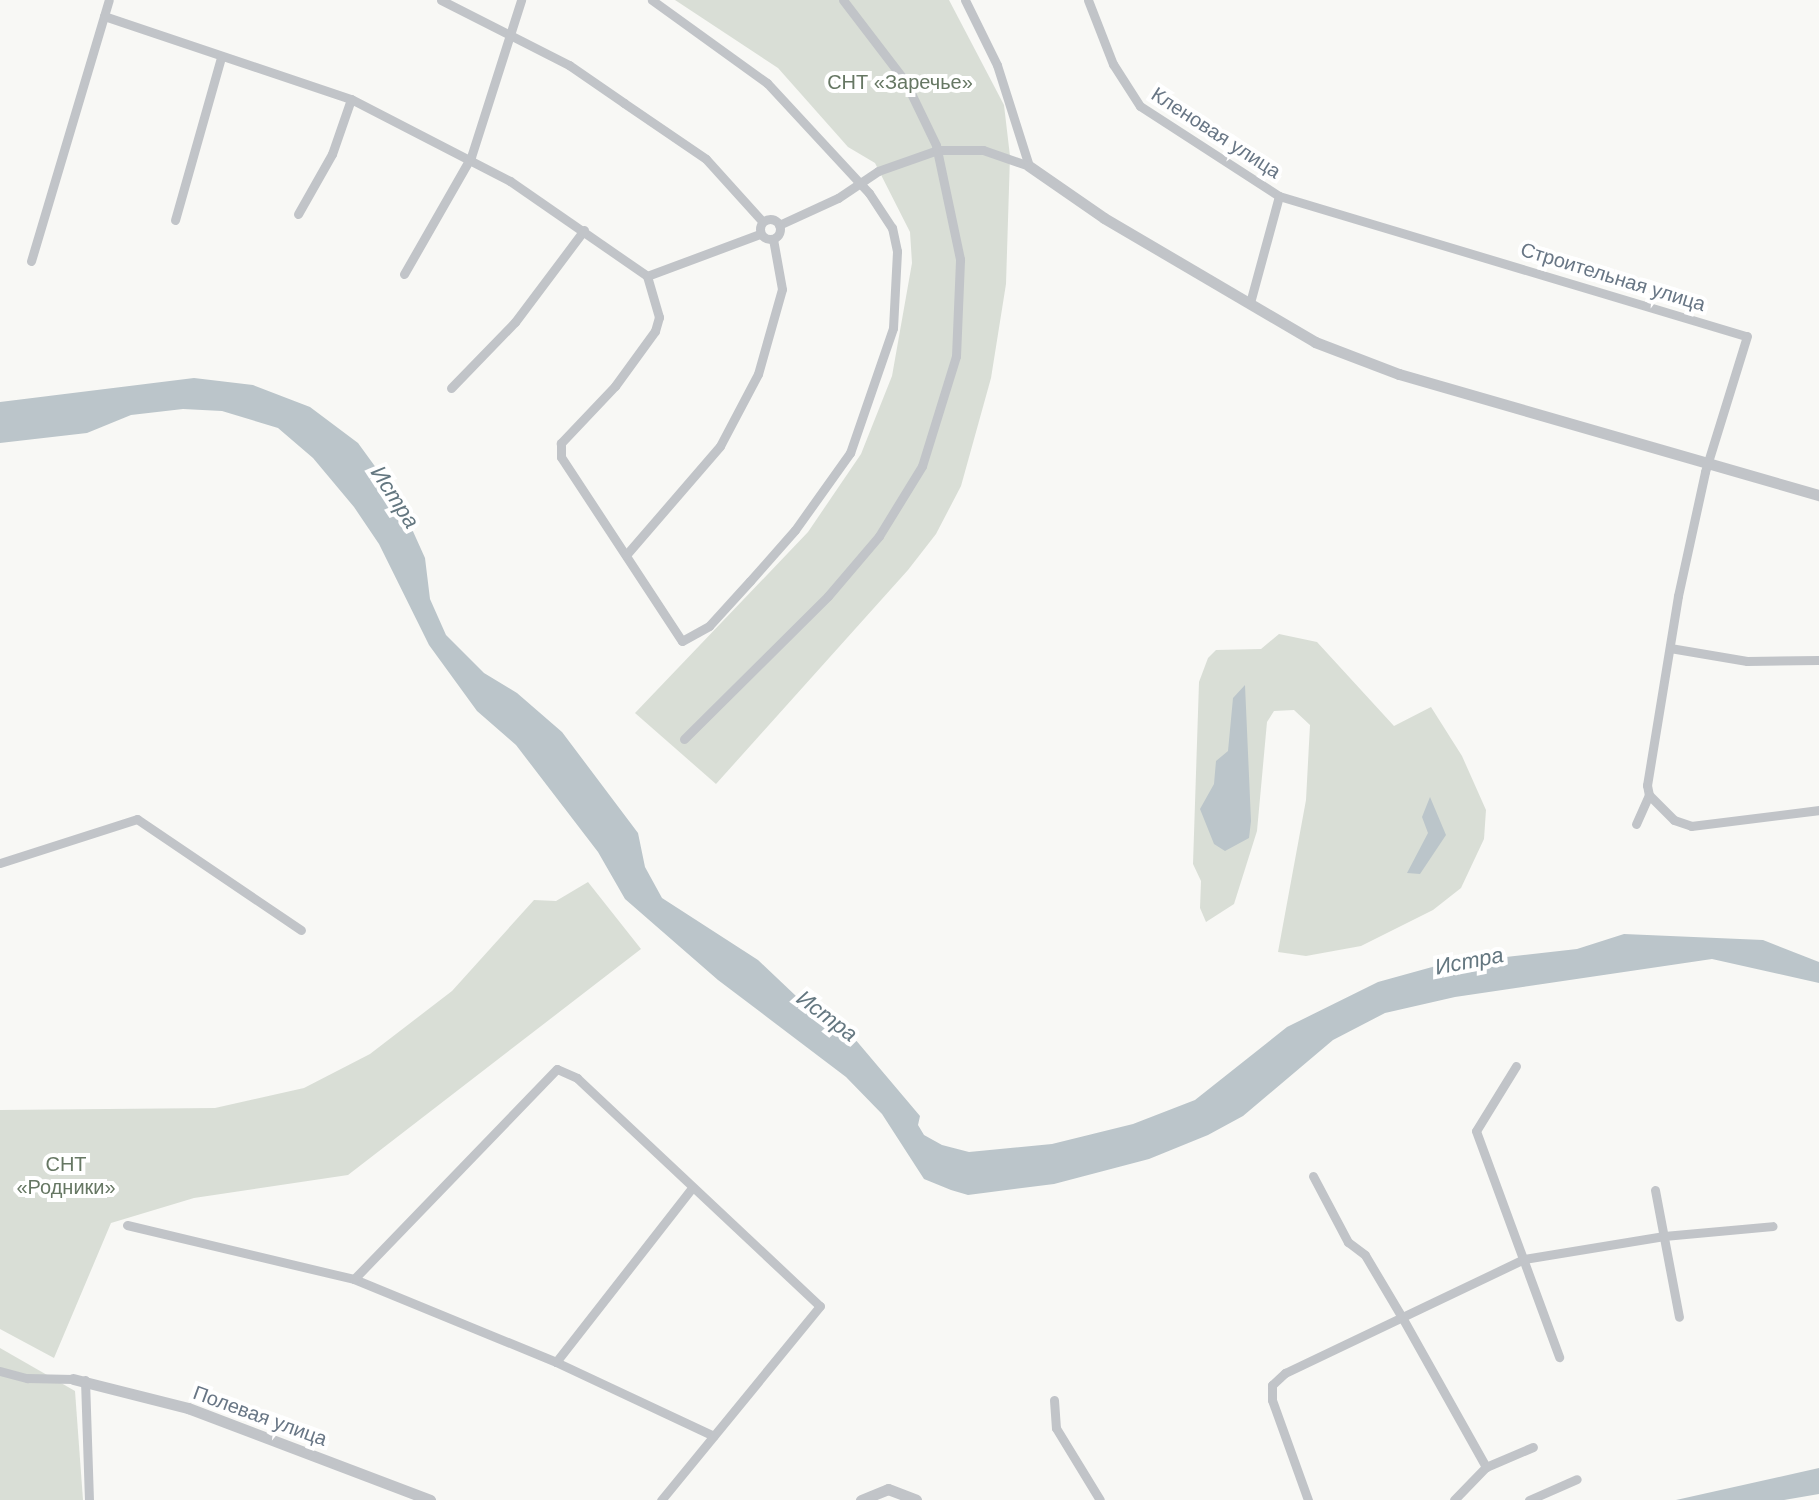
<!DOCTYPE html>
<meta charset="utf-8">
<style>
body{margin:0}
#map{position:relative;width:1819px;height:1500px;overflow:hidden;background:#f8f8f5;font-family:Helvetica,sans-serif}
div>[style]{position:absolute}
.green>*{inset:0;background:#d9ded6}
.water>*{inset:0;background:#bbc5ca}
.minor>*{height:9px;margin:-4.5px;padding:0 4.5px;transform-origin:4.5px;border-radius:4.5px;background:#c1c4c8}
.minor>.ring{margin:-4.5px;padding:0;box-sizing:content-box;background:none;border:9px solid #c1c4c8;border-radius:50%}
.tertiary>*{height:11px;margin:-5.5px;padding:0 5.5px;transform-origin:5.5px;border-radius:5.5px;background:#c1c4c8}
span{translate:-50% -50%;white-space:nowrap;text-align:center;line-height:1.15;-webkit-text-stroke:8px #fff;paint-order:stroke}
.park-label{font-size:20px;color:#667763}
.street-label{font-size:20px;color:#687685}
.water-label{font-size:22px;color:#647780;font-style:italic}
</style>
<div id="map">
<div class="green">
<i style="clip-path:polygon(675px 0,949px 0,1004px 105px,1010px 156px,1006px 284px,991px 378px,961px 486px,936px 534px,908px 570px,716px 784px,635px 713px,808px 532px,861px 454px,892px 376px,912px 263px,910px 232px,875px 163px,848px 147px,778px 68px)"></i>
<i style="clip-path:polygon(1279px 634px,1317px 642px,1394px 726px,1431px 707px,1462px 756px,1486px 810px,1484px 839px,1461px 888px,1433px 910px,1361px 946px,1306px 956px,1278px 952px,1306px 800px,1310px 725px,1294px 710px,1274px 711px,1267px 722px,1257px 831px,1234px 904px,1206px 922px,1200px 908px,1201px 881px,1193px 864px,1199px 682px,1208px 658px,1216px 650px,1261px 649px)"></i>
<i style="clip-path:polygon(588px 882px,641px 949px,348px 1175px,194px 1198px,111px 1223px,54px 1358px,0 1329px,0 1110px,215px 1108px,304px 1088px,370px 1054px,452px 991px,534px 900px,556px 901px)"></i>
<i style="clip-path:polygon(0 1348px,75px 1391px,83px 1500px,0 1500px)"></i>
</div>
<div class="water">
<i style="clip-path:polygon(194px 378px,253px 385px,310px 407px,358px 443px,398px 498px,425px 558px,430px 599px,446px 635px,484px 673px,517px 693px,562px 732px,638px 833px,645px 867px,662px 898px,758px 960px,796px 996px,849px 1032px,920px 1116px,918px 1125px,924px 1135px,942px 1145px,969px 1152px,1052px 1144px,1133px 1124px,1195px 1100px,1287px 1027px,1378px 982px,1443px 964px,1577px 949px,1624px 934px,1763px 940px,1819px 962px,1819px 983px,1712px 959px,1455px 997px,1385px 1013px,1333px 1040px,1243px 1116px,1208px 1135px,1149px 1159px,1054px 1184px,968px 1195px,951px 1190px,924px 1179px,882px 1114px,846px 1077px,718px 980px,625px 899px,598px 852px,516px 745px,477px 711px,429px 645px,379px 544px,354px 507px,313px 458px,278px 428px,222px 411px,183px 409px,131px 415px,87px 433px,0 443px,0 402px)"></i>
<i style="clip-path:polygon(1245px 685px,1251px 821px,1249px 838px,1225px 851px,1214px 844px,1200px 809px,1214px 784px,1216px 761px,1228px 751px,1233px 698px)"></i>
<i style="clip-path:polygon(1430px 797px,1446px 835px,1420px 874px,1407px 873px,1428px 833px,1422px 817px)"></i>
<i style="clip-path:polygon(1819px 1468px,1819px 1494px,1784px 1500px,1676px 1500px)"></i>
</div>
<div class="minor">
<i style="left:441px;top:0;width:144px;rotate:26.9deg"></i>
<i style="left:569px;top:65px;width:67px;rotate:34.6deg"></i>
<i style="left:624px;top:103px;width:99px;rotate:34.3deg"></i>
<i style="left:706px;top:159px;width:84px;rotate:47.9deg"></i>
<i style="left:965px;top:0;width:72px;rotate:63.8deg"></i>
<i style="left:997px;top:65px;width:106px;rotate:72.4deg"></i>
<i style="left:1088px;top:0;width:69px;rotate:68.7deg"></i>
<i style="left:1113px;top:64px;width:50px;rotate:57.3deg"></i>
<i style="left:1140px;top:106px;width:166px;rotate:32.9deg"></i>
<i style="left:1279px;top:196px;width:111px;rotate:105.2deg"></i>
<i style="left:104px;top:16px;width:261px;rotate:18.6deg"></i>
<i style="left:351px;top:99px;width:179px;rotate:27.3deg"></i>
<i style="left:510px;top:181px;width:167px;rotate:34.7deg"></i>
<i style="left:647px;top:276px;width:43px;rotate:73.7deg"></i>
<i style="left:659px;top:317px;width:15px;rotate:106deg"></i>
<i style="left:655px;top:331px;width:68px;rotate:126deg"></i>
<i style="left:615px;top:386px;width:79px;rotate:133.5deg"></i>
<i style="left:561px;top:443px;width:14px;rotate:90deg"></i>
<i style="left:561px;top:457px;width:220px;rotate:56.7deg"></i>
<i style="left:682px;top:641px;width:31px;rotate:-29deg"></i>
<i style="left:709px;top:626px;width:61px;rotate:-47.7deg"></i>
<i style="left:750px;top:581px;width:68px;rotate:-48.6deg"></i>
<i style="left:795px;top:530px;width:95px;rotate:-54.5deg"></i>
<i style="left:850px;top:453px;width:132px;rotate:-71deg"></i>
<i style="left:893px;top:328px;width:77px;rotate:-87deg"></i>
<i style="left:897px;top:251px;width:24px;rotate:-102deg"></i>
<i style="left:892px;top:228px;width:42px;rotate:-123.3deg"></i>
<i style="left:869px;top:193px;width:150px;rotate:-132.8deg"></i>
<i style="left:767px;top:83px;width:142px;rotate:-144.2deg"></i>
<i style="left:1279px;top:196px;width:488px;rotate:16.7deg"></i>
<i style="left:1747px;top:336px;width:142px;rotate:107.2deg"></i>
<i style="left:1705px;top:472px;width:127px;rotate:102.3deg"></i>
<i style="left:1678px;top:596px;width:192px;rotate:99.3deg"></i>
<i style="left:1647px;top:785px;width:10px;rotate:79deg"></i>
<i style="left:1649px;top:795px;width:35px;rotate:45deg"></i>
<i style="left:1674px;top:820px;width:18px;rotate:19deg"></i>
<i style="left:1691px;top:826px;width:129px;rotate:-7.1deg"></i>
<i style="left:298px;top:214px;width:69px;rotate:-60.5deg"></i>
<i style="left:332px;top:154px;width:58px;rotate:-70.9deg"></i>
<i class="ring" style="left:760px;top:219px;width:11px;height:11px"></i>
<i style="left:175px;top:220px;width:169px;rotate:-74.2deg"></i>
<i style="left:779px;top:225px;width:65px;rotate:-24.6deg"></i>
<i style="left:838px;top:198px;width:48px;rotate:-34deg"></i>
<i style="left:878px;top:171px;width:64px;rotate:-19.3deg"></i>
<i style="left:938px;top:150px;width:45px"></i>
<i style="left:983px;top:150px;width:49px;rotate:19.2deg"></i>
<i style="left:31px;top:261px;width:272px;rotate:-73.4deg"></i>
<i style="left:404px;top:274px;width:135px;rotate:-60.2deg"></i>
<i style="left:471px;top:157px;width:165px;rotate:-72.3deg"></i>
<i style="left:647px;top:276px;width:121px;rotate:-20.4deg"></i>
<i style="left:451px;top:388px;width:92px;rotate:-45.9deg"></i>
<i style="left:515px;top:322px;width:115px;rotate:-53.1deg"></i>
<i style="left:626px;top:555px;width:144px;rotate:-49.2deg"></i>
<i style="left:720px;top:446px;width:81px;rotate:-62.2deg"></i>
<i style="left:758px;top:374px;width:88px;rotate:-74.2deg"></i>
<i style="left:782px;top:289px;width:51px;rotate:-100.2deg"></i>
<i style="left:1670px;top:648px;width:78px;rotate:9.6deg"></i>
<i style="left:1747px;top:661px;width:72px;rotate:-0.8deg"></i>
<i style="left:684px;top:739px;width:203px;rotate:-44.8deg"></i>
<i style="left:828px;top:596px;width:79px;rotate:-49.6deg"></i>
<i style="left:879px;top:536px;width:82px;rotate:-58.4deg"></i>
<i style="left:922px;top:466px;width:115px;rotate:-72.8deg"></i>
<i style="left:956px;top:356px;width:97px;rotate:-87.6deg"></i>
<i style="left:960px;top:259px;width:116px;rotate:-101.9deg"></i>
<i style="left:936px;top:145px;width:71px;rotate:-115.8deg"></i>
<i style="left:905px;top:81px;width:102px;rotate:-127.4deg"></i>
<i style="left:1636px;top:824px;width:32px;rotate:-66deg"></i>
<i style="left:0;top:863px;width:144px;rotate:-17.8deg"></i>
<i style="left:137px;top:819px;width:198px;rotate:34.1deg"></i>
<i style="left:1516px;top:1066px;width:76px;rotate:121.6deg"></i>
<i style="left:1476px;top:1131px;width:241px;rotate:69.8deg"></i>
<i style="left:1313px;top:1176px;width:75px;rotate:62.1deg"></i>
<i style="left:1348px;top:1242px;width:21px;rotate:37deg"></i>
<i style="left:1365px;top:1255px;width:74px;rotate:59.3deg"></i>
<i style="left:1403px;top:1319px;width:170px;rotate:60.7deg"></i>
<i style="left:1655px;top:1190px;width:129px;rotate:79.3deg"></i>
<i style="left:127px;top:1225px;width:233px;rotate:13.4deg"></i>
<i style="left:354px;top:1279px;width:218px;rotate:22.3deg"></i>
<i style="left:556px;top:1362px;width:174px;rotate:25.1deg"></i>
<i style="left:354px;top:1279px;width:292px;rotate:-46deg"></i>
<i style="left:557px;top:1069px;width:22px;rotate:24deg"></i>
<i style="left:577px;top:1078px;width:333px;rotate:43.2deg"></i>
<i style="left:820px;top:1306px;width:251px;rotate:129.3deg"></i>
<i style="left:556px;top:1362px;width:221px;rotate:-52deg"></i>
<i style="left:0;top:1371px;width:28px;rotate:15deg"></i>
<i style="left:27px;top:1378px;width:46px;rotate:1.2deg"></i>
<i style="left:85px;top:1380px;width:120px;rotate:88.1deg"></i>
<i style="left:1054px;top:1400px;width:28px;rotate:86deg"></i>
<i style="left:1056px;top:1428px;width:84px;rotate:58.6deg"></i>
<i style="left:1308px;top:1500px;width:106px;rotate:-109.8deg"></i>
<i style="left:1272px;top:1400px;width:15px;rotate:-90deg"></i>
<i style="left:1272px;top:1385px;width:18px;rotate:-43deg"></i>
<i style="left:1285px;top:1373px;width:265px;rotate:-25.5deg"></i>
<i style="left:1524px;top:1259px;width:142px;rotate:-9.3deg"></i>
<i style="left:1664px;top:1236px;width:109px;rotate:-5.2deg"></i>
<i style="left:1454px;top:1500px;width:46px;rotate:-45.9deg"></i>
<i style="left:1486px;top:1467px;width:51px;rotate:-23.1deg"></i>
<i style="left:1529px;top:1500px;width:52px;rotate:-23.6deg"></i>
</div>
<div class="tertiary">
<i style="left:1029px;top:166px;width:91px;rotate:34.7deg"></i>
<i style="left:1104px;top:218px;width:245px;rotate:30.4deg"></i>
<i style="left:1315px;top:342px;width:90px;rotate:20.9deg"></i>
<i style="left:1399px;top:374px;width:437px;rotate:16.1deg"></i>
<i style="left:73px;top:1379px;width:119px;rotate:14.2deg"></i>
<i style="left:188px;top:1408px;width:259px;rotate:20.8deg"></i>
<i style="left:861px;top:1500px;width:29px;rotate:-22deg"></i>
<i style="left:888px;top:1489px;width:30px;rotate:21deg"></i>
</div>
<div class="park-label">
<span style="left:900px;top:82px">СНТ «Заречье»</span>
<span style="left:66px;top:1176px">СНТ<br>«Родники»</span>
</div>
<div class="street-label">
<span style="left:1216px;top:133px;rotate:33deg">Кленовая улица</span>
<span style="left:1613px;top:277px;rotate:17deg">Строительная улица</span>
<span style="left:260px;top:1416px;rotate:20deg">Полевая улица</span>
</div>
<div class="water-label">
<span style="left:395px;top:497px;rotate:57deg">Истра</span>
<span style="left:1469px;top:961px;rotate:-11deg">Истра</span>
<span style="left:827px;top:1016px;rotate:37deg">Истра</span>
</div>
</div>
